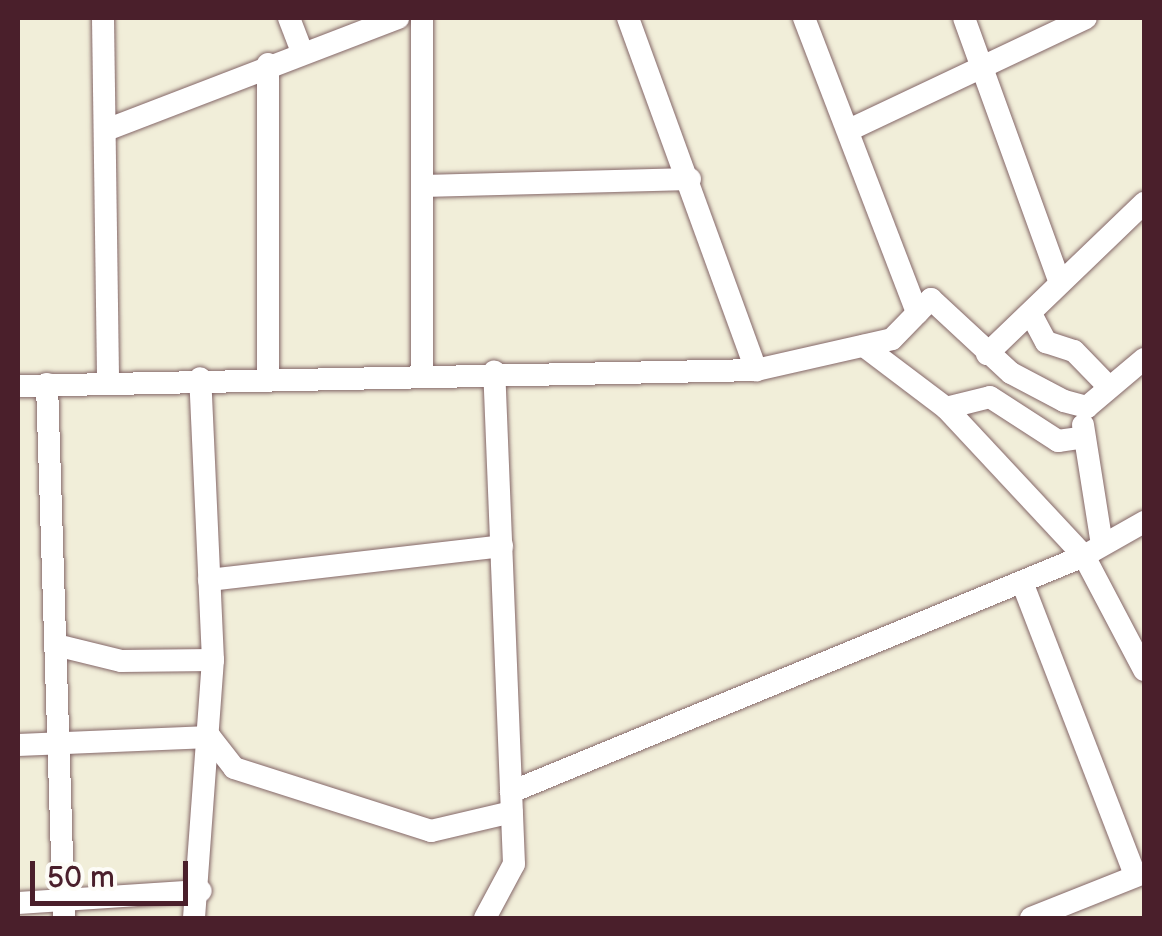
<!DOCTYPE html>
<style>
body{margin:0}
#map{position:relative;width:1162px;height:936px;overflow:hidden;background:#f1eed9;font-family:"Balsamiq Sans",sans-serif}
div>[style]{position:absolute}
.roads{filter:drop-shadow(0 0 2px #846768) drop-shadow(0 0 2px #846768)}
.minor>*{height:22px;margin:-11px;padding:0 11px;transform-origin:11px;border-radius:11px;background:#fff}
span{translate:-50% -50%;white-space:nowrap;text-align:center;line-height:1.15;-webkit-text-stroke:10px #fdfcf7;paint-order:stroke}
.frame{position:absolute;inset:0;border:20px solid #4a1f2b;pointer-events:none}
.scale{position:absolute;left:30px;top:861px;width:158px;height:45px;box-sizing:border-box;border:5px solid #4a1f2b;border-top:0;padding-left:12px;font-size:30px;line-height:35px;white-space:nowrap;color:#4a1f2b;-webkit-text-stroke:8px #fdfcf7;paint-order:stroke}
</style>
<div id="map">
<div class="roads">
<div class="minor">
<i style="left:103px;top:18px;width:362px;rotate:89.2deg"></i>
<i style="left:289px;top:18px;width:36px;rotate:69deg"></i>
<i style="left:628px;top:18px;width:375px;rotate:70deg"></i>
<i style="left:804px;top:18px;width:316px;rotate:69deg"></i>
<i style="left:964px;top:18px;width:279px;rotate:70.1deg"></i>
<i style="left:268px;top:64px;width:312px;rotate:90deg"></i>
<i style="left:106px;top:130px;width:313px;rotate:-21deg"></i>
<i style="left:849px;top:130px;width:262px;rotate:-25.3deg"></i>
<i style="left:424px;top:186px;width:266px;rotate:-1.5deg"></i>
<i style="left:1031px;top:314px;width:32px;rotate:62deg"></i>
<i style="left:1046px;top:342px;width:29px;rotate:18deg"></i>
<i style="left:1074px;top:351px;width:50px;rotate:45.8deg"></i>
<i style="left:987px;top:354px;width:218px;rotate:-43.9deg"></i>
<i style="left:422px;top:371px;width:353px;rotate:-90deg"></i>
<i style="left:47px;top:384px;width:534px;rotate:88.18deg"></i>
<i style="left:18px;top:386px;width:738px;rotate:-1.24deg"></i>
<i style="left:756px;top:370px;width:139px;rotate:-12.8deg"></i>
<i style="left:892px;top:339px;width:56px;rotate:-45.7deg"></i>
<i style="left:931px;top:299px;width:109px;rotate:42.8deg"></i>
<i style="left:1011px;top:373px;width:60px;rotate:27.8deg"></i>
<i style="left:1064px;top:401px;width:24px;rotate:15deg"></i>
<i style="left:1087px;top:407px;width:75px;rotate:-40.1deg"></i>
<i style="left:946px;top:408px;width:45px;rotate:-14deg"></i>
<i style="left:990px;top:397px;width:81px;rotate:32.9deg"></i>
<i style="left:1058px;top:441px;width:22px;rotate:-8deg"></i>
<i style="left:1083px;top:425px;width:121px;rotate:81deg"></i>
<i style="left:1144px;top:522px;width:69px;rotate:150.5deg"></i>
<i style="left:1084px;top:556px;width:129px;rotate:62.2deg"></i>
<i style="left:209px;top:580px;width:295px;rotate:-6.6deg"></i>
<i style="left:1022px;top:582px;width:312px;rotate:68.9deg"></i>
<i style="left:60px;top:646px;width:63px;rotate:13.8deg"></i>
<i style="left:121px;top:661px;width:92px;rotate:-0.6deg"></i>
<i style="left:18px;top:745px;width:192px;rotate:-2.4deg"></i>
<i style="left:210px;top:737px;width:39px;rotate:52deg"></i>
<i style="left:234px;top:768px;width:207px;rotate:17.7deg"></i>
<i style="left:431px;top:831px;width:83px;rotate:-13.2deg"></i>
<i style="left:511px;top:792px;width:620px;rotate:-22.39deg"></i>
<i style="left:1084px;top:556px;width:202px;rotate:-133deg"></i>
<i style="left:946px;top:408px;width:103px;rotate:-142.9deg"></i>
<i style="left:18px;top:903px;width:183px;rotate:-3.8deg"></i>
<i style="left:194px;top:918px;width:259px;rotate:-85.8deg"></i>
<i style="left:213px;top:660px;width:282px;rotate:-92.6deg"></i>
<i style="left:485px;top:918px;width:61px;rotate:-61.8deg"></i>
<i style="left:514px;top:864px;width:493px;rotate:-92.3deg"></i>
<i style="left:1031px;top:918px;width:122px;rotate:-21.7deg"></i>
</div>
</div>
<div class="frame"></div>
<div class="scale">50 m</div>
</div>
